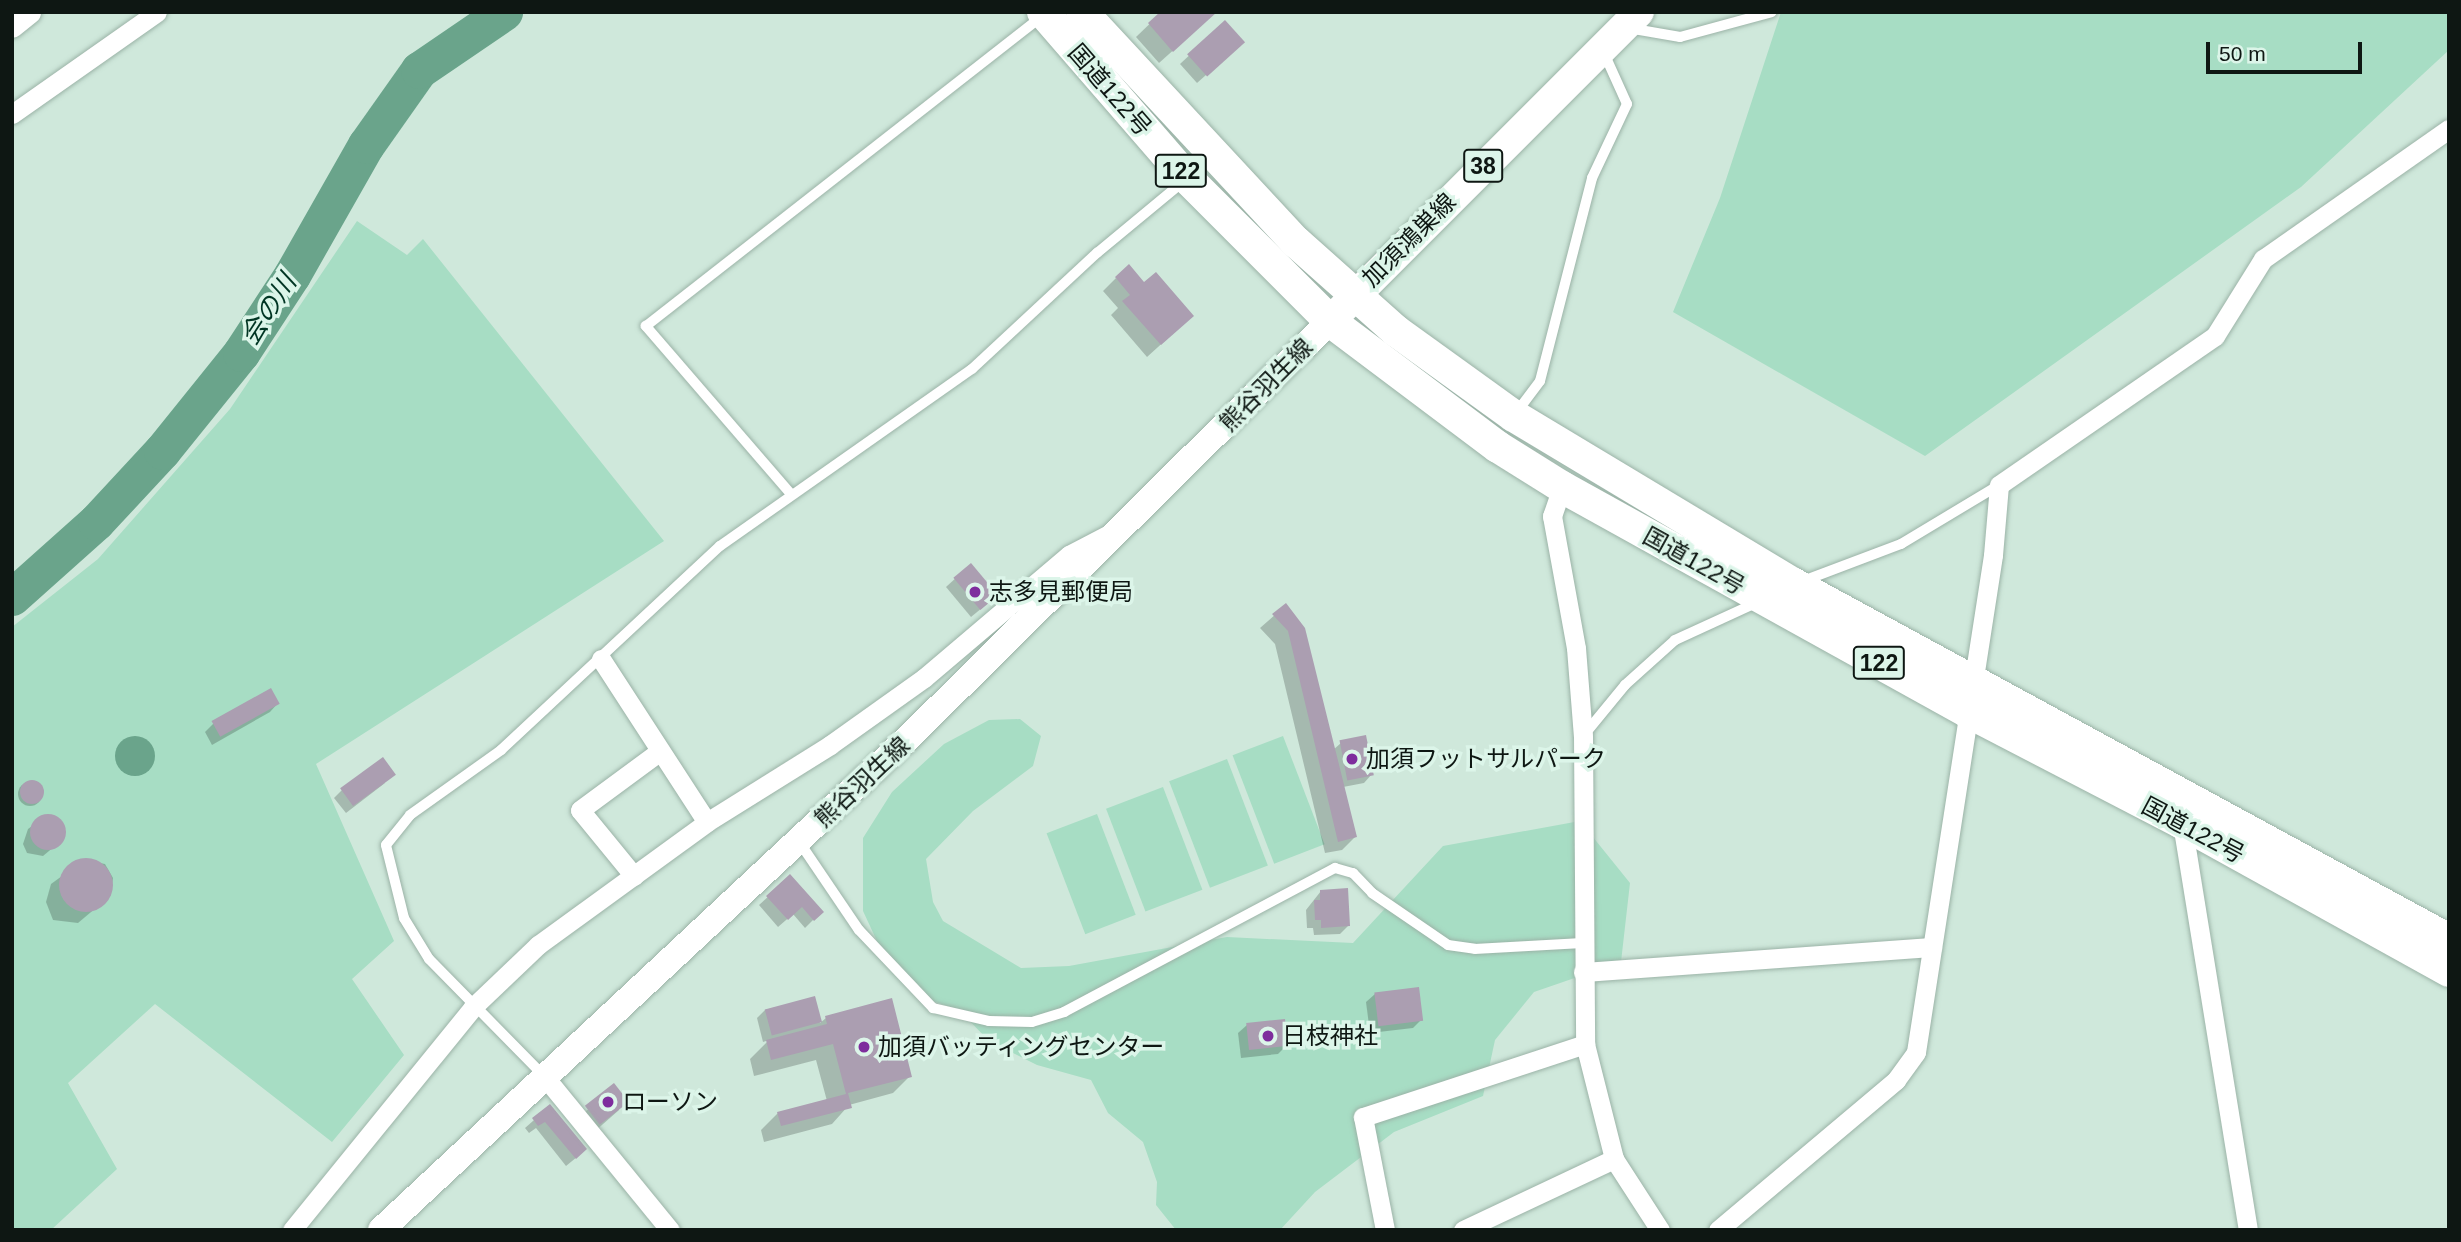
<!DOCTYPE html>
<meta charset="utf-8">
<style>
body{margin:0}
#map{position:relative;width:2461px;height:1242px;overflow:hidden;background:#cfe8db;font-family:Arial,"Noto Sans JP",sans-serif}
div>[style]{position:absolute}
.green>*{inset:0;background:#a7ddc4;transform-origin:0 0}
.water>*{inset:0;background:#6aa48b}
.round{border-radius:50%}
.shadow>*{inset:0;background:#0003}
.river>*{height:37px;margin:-18.5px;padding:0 18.5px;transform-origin:18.5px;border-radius:18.5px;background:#6aa48b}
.building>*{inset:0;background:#ab9eb1;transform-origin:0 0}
.roads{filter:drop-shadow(0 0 2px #9bb3a7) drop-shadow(0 0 2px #9bb3a7)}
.service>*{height:10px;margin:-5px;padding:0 5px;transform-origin:5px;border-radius:5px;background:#fff}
.minor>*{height:19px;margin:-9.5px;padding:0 9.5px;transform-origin:9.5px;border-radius:9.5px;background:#fff}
.tertiary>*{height:24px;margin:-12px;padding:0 12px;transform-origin:12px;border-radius:12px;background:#fff}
.secondary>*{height:26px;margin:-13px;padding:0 13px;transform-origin:13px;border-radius:13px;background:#fff}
.primary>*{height:30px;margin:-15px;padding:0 15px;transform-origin:15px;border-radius:15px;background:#fff}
.trunk>*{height:32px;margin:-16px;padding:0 16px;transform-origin:16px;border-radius:16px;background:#fff}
.dots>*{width:19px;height:19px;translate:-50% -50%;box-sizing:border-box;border:4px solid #dcf5e9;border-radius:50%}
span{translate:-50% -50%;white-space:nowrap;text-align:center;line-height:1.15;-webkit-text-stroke:7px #dcf5e9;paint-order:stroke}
.shield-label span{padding:2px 5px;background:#dcf5e9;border:2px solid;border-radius:5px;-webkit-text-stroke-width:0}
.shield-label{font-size:23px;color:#0e1713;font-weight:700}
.street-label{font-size:24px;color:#0e1713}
.poi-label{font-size:24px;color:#0e1713}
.left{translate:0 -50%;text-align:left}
.water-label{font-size:26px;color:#003523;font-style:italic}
.frame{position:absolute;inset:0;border:14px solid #0e1713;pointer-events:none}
.scale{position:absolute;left:2206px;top:42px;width:156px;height:32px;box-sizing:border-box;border:4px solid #0e1713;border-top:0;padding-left:9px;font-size:21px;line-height:24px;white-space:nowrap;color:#0e1713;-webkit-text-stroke:5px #dcf5e9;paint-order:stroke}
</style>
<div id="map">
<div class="green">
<i style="clip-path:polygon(1781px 12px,2449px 12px,2449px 50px,2301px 187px,1925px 456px,1673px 312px,1720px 198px)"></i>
<i style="clip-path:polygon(357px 221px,407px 255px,423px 239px,664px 541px,316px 764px,394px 941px,352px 979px,404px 1055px,332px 1142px,155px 1004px,68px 1083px,117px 1169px,51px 1230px,12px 1230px,12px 627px,98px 559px,230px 409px)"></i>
<i style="clip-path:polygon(1020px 719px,1041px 736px,1033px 766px,973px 811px,926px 859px,933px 902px,943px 921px,1021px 968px,1069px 966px,1227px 937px,1353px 943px,1443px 846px,1580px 821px,1630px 883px,1621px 962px,1534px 992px,1495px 1040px,1483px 1096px,1394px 1132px,1315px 1192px,1280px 1230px,1176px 1230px,1156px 1205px,1157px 1182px,1143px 1142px,1108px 1113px,1091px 1080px,1037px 1065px,989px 1041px,959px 1010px,921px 997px,883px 954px,863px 911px,863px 838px,892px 792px,944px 744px,989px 720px)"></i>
<i style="left:1283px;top:736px;width:116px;height:54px;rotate:69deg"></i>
<i style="left:1227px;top:759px;width:114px;height:62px;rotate:69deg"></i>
<i style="left:1163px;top:787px;width:110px;height:61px;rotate:69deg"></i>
<i style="left:1097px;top:814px;width:108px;height:54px;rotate:69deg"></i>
</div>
<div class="water">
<i class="round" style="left:115px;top:736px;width:40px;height:40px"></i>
</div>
<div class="shadow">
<i style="clip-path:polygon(1162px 12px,1216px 12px,1159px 63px,1136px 37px)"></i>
<i style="clip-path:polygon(1225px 22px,1234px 50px,1197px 83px,1180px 64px)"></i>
<i style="clip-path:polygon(1116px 278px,1179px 328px,1147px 357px,1111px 315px,1118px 308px,1103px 291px)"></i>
<i style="clip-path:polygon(970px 565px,988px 603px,971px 617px,946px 587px)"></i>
<i style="clip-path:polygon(1286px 605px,1333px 750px,1341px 743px,1372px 774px,1364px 783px,1343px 787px,1355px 837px,1342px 850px,1325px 853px,1275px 644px,1260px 628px)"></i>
<i style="clip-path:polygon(271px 691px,278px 703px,270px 712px,212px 745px,205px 732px,213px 724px)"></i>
<i class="round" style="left:18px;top:782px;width:24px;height:24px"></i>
<i style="clip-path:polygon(385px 783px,346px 813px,334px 798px,342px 790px)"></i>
<i style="clip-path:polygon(46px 816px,56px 818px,64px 831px,61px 841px,43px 856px,27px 853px,23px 844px,28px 829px)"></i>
<i style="clip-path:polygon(84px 860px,105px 864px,113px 878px,110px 896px,78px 923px,53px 920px,46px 902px,51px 884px)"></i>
<i style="clip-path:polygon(790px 877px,821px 912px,805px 928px,793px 914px,778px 927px,759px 905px)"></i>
<i style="clip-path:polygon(1321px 891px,1348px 926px,1340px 934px,1314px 935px,1313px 928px,1307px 928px,1306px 910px)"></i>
<i style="clip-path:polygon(1375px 994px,1421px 1020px,1413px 1028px,1370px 1033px,1366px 1002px)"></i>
<i style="clip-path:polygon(814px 998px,820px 1023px,826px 1018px,910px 1076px,893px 1093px,849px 1105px,832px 1124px,764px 1142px,761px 1130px,778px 1113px,827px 1101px,816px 1060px,754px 1076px,750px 1059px,769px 1040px,763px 1042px,757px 1018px,765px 1010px)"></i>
<i style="clip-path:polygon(1247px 1025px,1286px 1046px,1278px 1054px,1241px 1058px,1238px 1033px)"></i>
<i style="clip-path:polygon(613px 1085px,619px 1110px,594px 1132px,580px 1117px)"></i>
<i style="clip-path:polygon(550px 1106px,577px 1157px,566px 1166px,536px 1128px,529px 1133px,525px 1128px)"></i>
</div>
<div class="river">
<i style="left:12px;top:597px;width:113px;rotate:-41.8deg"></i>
<i style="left:96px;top:522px;width:97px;rotate:-47.1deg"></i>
<i style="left:162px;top:451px;width:126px;rotate:-51.1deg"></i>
<i style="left:241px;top:353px;width:93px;rotate:-56.8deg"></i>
<i style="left:292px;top:275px;width:150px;rotate:-60.4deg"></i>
<i style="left:366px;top:145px;width:92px;rotate:-54.8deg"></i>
<i style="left:419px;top:70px;width:103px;rotate:-34.3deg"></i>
</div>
<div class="building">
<i style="clip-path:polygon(1160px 12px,1217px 12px,1173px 52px,1148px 23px)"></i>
<i style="left:1225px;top:20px;width:30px;height:51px;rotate:48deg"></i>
<i style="clip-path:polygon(1129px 264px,1144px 282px,1156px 272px,1194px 316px,1161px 345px,1122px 301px,1130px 295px,1115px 277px)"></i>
<i style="left:971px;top:563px;width:42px;height:23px;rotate:50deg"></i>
<i style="clip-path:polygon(1286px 603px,1305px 628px,1357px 837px,1338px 842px,1288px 631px,1272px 614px)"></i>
<i style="left:271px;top:688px;width:18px;height:68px;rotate:61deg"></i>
<i style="left:1366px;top:735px;width:41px;height:27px;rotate:79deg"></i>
<i style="left:383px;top:757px;width:22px;height:53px;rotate:54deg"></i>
<i class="round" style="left:20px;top:780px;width:24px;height:24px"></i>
<i class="round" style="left:30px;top:814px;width:36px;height:36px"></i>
<i class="round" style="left:59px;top:858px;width:54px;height:54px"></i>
<i style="clip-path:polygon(790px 874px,824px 912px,814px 921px,802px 907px,788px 920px,766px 896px)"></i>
<i style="clip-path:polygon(1348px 888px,1350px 926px,1321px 928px,1321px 920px,1315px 920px,1314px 900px,1320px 900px,1320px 890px)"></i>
<i style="left:1419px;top:987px;width:34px;height:45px;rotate:83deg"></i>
<i style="left:815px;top:996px;width:27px;height:52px;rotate:75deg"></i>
<i style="clip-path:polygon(892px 998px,912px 1077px,848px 1093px,852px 1108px,781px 1126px,777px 1112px,846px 1094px,833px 1044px,771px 1060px,766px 1040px,827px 1024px,825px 1016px)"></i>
<i style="left:1285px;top:1019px;width:27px;height:39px;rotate:84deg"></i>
<i style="left:614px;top:1083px;width:24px;height:37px;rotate:52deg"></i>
<i style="clip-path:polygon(550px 1104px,587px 1149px,576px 1159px,545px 1122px,538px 1126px,532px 1118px)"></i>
</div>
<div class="roads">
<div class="service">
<i style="left:1628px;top:28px;width:53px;rotate:9.8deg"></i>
<i style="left:1680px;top:37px;width:95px;rotate:-15.2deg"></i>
<i style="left:1516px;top:413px;width:40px;rotate:-53deg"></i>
<i style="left:1540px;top:381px;width:210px;rotate:-75.6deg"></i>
<i style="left:1592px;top:178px;width:82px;rotate:-64.7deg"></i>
<i style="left:1627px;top:104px;width:56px;rotate:-114.3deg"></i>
<i style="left:790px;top:493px;width:221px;rotate:-130.8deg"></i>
<i style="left:646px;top:326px;width:502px;rotate:-38.04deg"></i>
<i style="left:1803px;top:581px;width:105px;rotate:-20.7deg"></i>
<i style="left:1901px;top:544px;width:114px;rotate:-31deg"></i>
<i style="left:1584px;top:735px;width:65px;rotate:-50.6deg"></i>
<i style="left:1625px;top:685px;width:67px;rotate:-42deg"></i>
<i style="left:1675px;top:640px;width:91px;rotate:-24.6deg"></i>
<i style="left:800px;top:843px;width:105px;rotate:55.9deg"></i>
<i style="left:859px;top:930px;width:108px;rotate:46.5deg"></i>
<i style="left:933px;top:1008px;width:57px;rotate:13.1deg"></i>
<i style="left:989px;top:1021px;width:43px;rotate:1.3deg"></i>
<i style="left:1032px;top:1022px;width:34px;rotate:-17deg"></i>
<i style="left:1064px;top:1012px;width:307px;rotate:-28deg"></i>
<i style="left:1335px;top:868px;width:19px;rotate:16deg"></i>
<i style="left:1353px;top:873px;width:28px;rotate:46deg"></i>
<i style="left:1372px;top:893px;width:92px;rotate:34.4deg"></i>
<i style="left:1448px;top:945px;width:27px;rotate:8deg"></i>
<i style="left:1475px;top:949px;width:107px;rotate:-3.2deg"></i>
<i style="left:544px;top:1076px;width:164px;rotate:-134.5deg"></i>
<i style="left:429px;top:959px;width:48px;rotate:-121.4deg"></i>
<i style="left:404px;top:918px;width:75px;rotate:-103.9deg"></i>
<i style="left:386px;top:845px;width:38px;rotate:-51deg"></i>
<i style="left:410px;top:815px;width:112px;rotate:-35.5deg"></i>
<i style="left:501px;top:750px;width:299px;rotate:-43deg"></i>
<i style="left:720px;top:546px;width:308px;rotate:-35.1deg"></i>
<i style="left:972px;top:369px;width:171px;rotate:-42.9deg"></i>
<i style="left:1097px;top:253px;width:113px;rotate:-39.6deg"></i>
</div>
<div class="minor">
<i style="left:12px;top:114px;width:177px;rotate:-35.1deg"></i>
<i style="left:1562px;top:487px;width:31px;rotate:109deg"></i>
<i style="left:1552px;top:516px;width:134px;rotate:79.7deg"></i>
<i style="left:1576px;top:648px;width:88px;rotate:85.5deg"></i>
<i style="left:1583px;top:736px;width:308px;rotate:89.6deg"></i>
<i style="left:1585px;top:1044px;width:119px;rotate:75.8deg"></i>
<i style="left:1614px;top:1159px;width:85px;rotate:57.1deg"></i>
<i style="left:601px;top:659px;width:194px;rotate:57deg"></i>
<i style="left:2182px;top:823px;width:412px;rotate:80.8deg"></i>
<i style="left:634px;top:876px;width:85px;rotate:-129.3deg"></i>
<i style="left:580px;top:810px;width:99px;rotate:-36.4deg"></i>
<i style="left:1583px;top:972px;width:350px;rotate:-4.1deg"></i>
<i style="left:545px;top:1077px;width:198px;rotate:50.8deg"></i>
<i style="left:292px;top:1230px;width:287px;rotate:-50.9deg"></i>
<i style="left:473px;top:1007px;width:90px;rotate:-43.6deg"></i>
<i style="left:538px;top:945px;width:209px;rotate:-36deg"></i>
<i style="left:707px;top:822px;width:145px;rotate:-32deg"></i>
<i style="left:830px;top:745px;width:115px;rotate:-35.5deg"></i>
<i style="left:924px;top:678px;width:190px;rotate:-40.3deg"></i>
<i style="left:1069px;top:555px;width:45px;rotate:-27.7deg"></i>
<i style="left:1385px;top:1230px;width:115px;rotate:-101deg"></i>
<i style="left:1363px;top:1117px;width:234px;rotate:-18.2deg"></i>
<i style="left:1463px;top:1230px;width:167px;rotate:-25.2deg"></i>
<i style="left:1718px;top:1230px;width:233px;rotate:-40.1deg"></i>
<i style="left:1896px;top:1080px;width:34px;rotate:-54deg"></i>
<i style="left:1916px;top:1052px;width:503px;rotate:-81.19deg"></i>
<i style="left:1993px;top:555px;width:70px;rotate:-85.1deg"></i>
<i style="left:1999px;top:485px;width:262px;rotate:-34.6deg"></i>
<i style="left:2215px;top:336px;width:91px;rotate:-58.1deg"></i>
<i style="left:2263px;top:259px;width:227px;rotate:-35deg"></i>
</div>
<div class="tertiary">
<i style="left:12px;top:26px;width:22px;rotate:-39deg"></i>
</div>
<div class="secondary">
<i style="left:381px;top:1230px;width:718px;rotate:-43.03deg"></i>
<i style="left:906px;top:740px;width:596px;rotate:-44.66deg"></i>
</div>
<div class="primary">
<i style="left:1330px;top:321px;width:437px;rotate:-45deg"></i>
</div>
<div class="trunk">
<i style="left:1043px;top:12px;width:220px;rotate:49.1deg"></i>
<i style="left:1187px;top:178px;width:202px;rotate:45deg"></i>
<i style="left:1330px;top:321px;width:210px;rotate:36.9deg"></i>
<i style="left:1498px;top:447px;width:75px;rotate:32deg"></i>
<i style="left:1562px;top:487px;width:464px;rotate:29deg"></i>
<i style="left:1968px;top:712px;width:241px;rotate:27.4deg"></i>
<i style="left:2182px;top:823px;width:305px;rotate:29deg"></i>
<i style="left:1082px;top:12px;width:314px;rotate:47.1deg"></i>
<i style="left:1296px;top:242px;width:134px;rotate:41.7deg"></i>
<i style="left:1396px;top:331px;width:145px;rotate:35.8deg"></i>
<i style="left:1514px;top:416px;width:327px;rotate:31deg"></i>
<i style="left:1794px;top:584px;width:745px;rotate:28.52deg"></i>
</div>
</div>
<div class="dots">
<i style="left:975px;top:592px;background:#7e2d9d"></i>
<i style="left:1352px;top:759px;background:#7e2d9d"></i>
<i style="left:1268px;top:1036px;background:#7e2d9d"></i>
<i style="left:864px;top:1047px;background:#7e2d9d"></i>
<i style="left:608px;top:1102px;background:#7e2d9d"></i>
</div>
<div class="shield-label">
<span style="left:1483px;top:166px">38</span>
<span style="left:1181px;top:171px">122</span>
<span style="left:1879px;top:663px">122</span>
</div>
<div class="street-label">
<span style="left:1110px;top:90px;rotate:49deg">国道122号</span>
<span style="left:1409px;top:240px;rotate:-45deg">加須鴻巣線</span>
<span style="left:1266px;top:385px;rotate:-45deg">熊谷羽生線</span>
<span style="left:1694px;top:561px;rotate:29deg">国道122号</span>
<span style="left:862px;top:782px;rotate:-43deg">熊谷羽生線</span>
<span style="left:2193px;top:830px;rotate:28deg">国道122号</span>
</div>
<div class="poi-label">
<span class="left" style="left:989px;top:592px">志多見郵便局</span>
<span class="left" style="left:1366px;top:759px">加須フットサルパーク</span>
<span class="left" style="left:1282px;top:1036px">日枝神社</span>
<span class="left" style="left:878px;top:1047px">加須バッティングセンター</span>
<span class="left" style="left:622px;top:1102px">ローソン</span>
</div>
<div class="water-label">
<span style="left:269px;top:310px;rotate:-57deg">会の川</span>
</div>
<div class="frame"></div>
<div class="scale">50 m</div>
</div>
